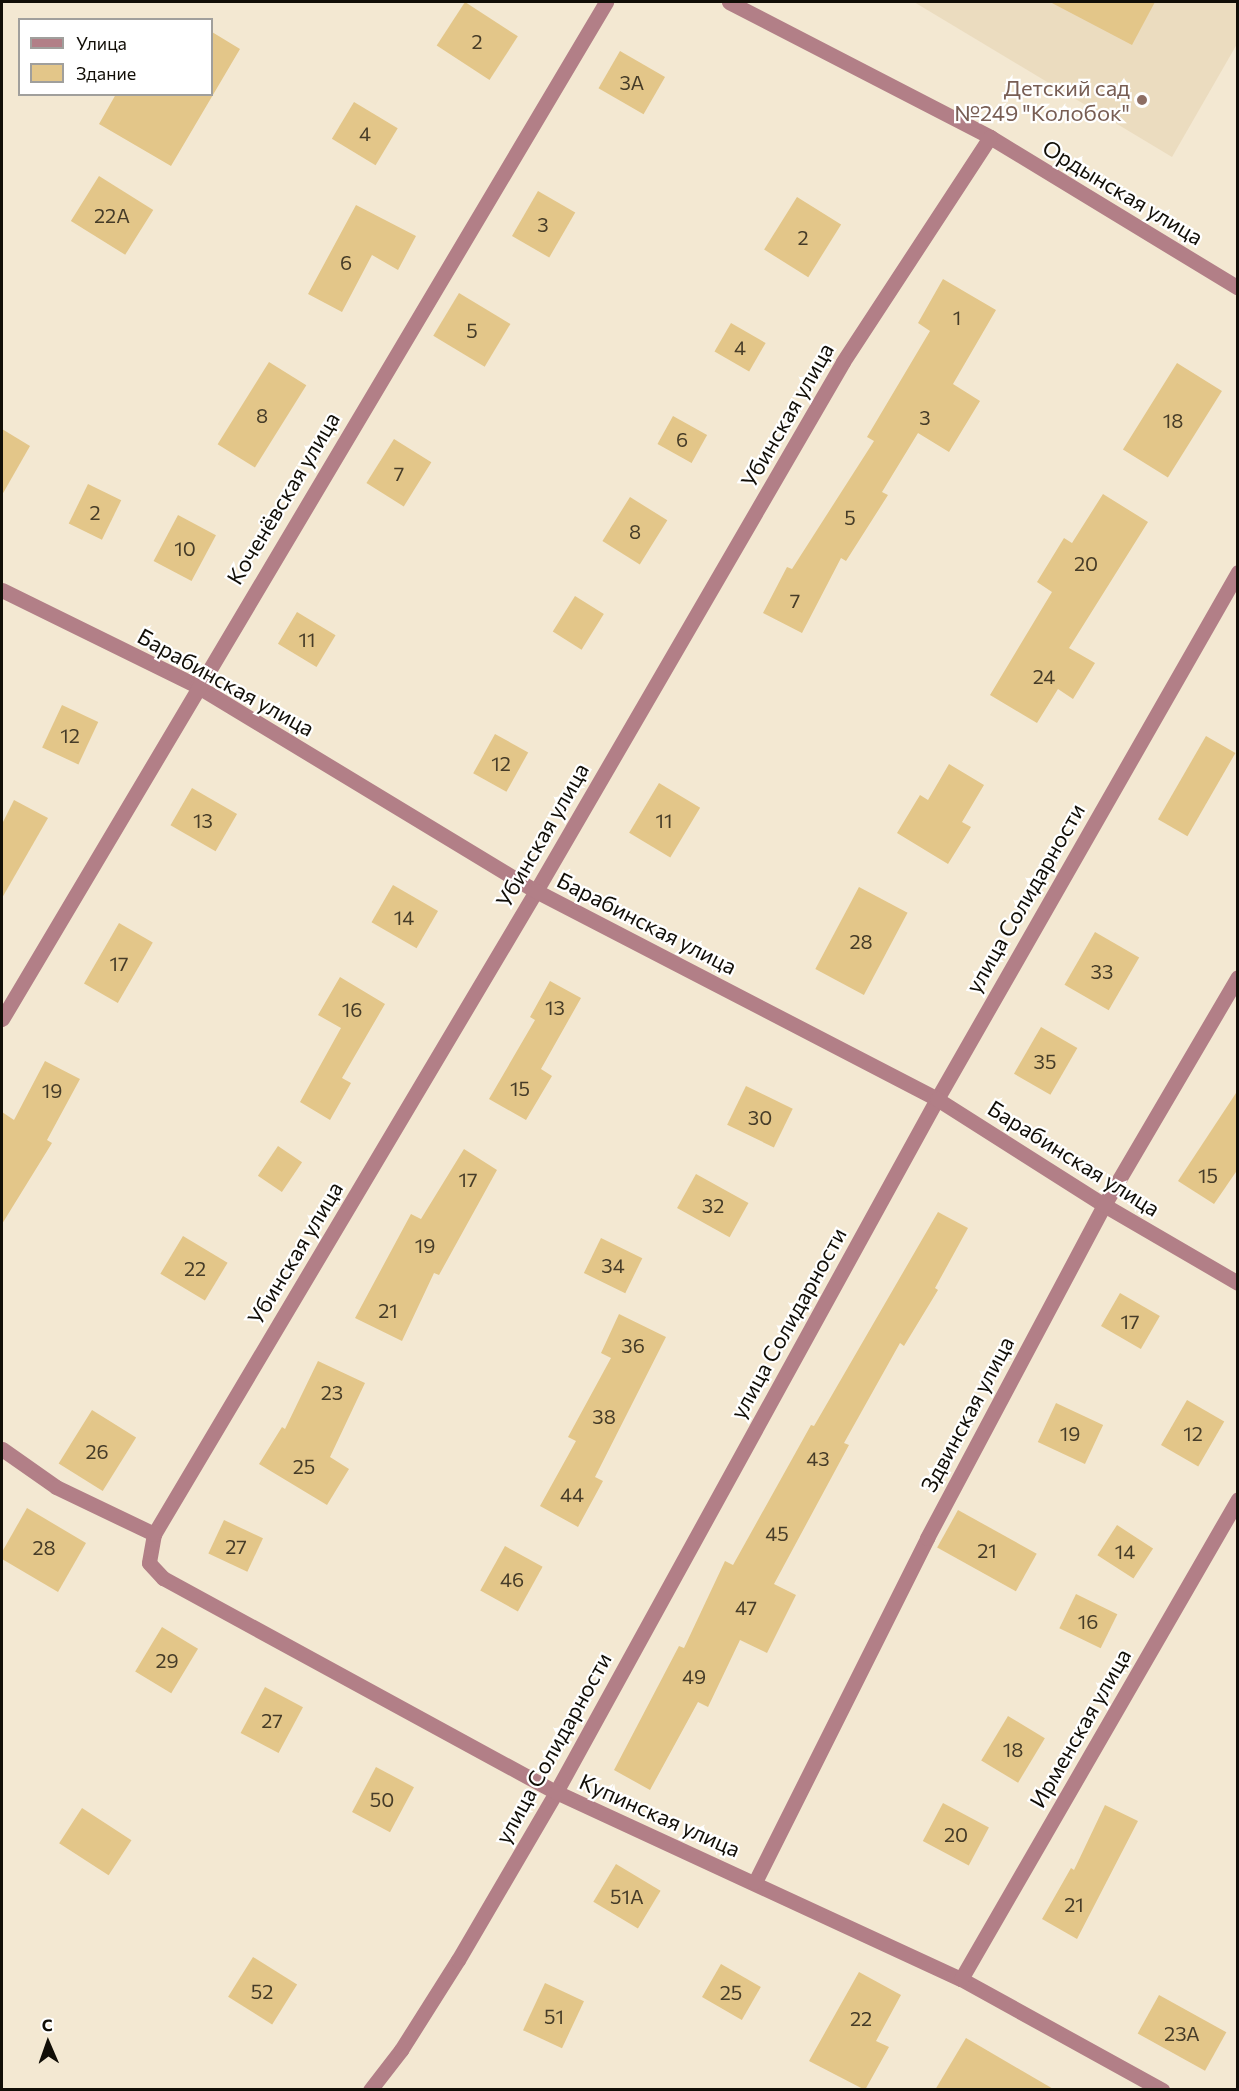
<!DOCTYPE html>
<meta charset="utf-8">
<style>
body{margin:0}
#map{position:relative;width:1239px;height:2091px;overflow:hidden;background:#f3e8d2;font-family:Commissioner,sans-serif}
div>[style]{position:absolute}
.built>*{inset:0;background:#ebdcbf}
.building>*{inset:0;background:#e3c689;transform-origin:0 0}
.lane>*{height:15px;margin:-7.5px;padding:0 7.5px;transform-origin:7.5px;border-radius:7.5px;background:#b27f87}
.street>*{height:15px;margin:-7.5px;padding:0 7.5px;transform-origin:7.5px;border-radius:7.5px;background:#b27f87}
.dots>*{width:16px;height:16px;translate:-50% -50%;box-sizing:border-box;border:3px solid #fff;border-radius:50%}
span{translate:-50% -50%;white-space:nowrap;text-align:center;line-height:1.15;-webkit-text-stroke:4.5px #fff;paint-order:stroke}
.number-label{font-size:20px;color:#463c28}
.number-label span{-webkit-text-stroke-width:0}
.education-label{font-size:22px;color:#785e54}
.right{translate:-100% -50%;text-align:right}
.street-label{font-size:22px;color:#110e07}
.frame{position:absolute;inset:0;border:3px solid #110e07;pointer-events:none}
.legend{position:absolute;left:18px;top:18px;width:195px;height:78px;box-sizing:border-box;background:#fff;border:2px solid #a09f9c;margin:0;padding:8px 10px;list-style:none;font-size:18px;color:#110e07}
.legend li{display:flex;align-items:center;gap:12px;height:30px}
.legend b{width:30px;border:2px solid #a09f9c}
.north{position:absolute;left:18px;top:2013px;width:60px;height:60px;-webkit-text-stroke:4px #fff;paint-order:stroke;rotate:358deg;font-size:16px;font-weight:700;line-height:24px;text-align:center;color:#110e07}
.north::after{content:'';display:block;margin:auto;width:21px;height:27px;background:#110e07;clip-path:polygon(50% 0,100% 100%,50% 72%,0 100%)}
</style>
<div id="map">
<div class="built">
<i style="clip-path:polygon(914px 2px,1237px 2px,1237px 44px,1172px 157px)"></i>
</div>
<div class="building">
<i style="left:465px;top:2px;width:63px;height:52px;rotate:33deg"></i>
<i style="clip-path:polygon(1050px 2px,1155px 2px,1132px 45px)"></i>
<i style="clip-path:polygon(212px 32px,240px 49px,171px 166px,99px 124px,116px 94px,212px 94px)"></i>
<i style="left:620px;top:51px;width:52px;height:43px;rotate:30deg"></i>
<i style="left:354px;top:102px;width:51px;height:43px;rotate:31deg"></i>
<i style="left:99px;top:176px;width:64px;height:53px;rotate:32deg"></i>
<i style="left:538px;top:191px;width:43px;height:52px;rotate:30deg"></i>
<i style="left:797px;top:197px;width:52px;height:62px;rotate:32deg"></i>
<i style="clip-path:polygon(356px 205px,416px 236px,398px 270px,372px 255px,342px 312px,308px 294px)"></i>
<i style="clip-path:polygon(943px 279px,996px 310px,953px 384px,980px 401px,949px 452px,918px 433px,882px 492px,888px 495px,846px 561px,841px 558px,802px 633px,763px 613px,787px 567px,792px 569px,874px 441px,867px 437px,930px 331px,918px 323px)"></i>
<i style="left:459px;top:293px;width:60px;height:50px;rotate:31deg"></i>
<i style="left:731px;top:323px;width:40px;height:33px;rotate:30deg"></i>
<i style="left:269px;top:362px;width:44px;height:97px;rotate:32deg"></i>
<i style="left:1177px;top:363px;width:53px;height:102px;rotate:32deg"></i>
<i style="left:673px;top:416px;width:39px;height:32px;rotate:29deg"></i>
<i style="clip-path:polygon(2px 429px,30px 446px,2px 495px)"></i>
<i style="left:394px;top:439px;width:44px;height:52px;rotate:32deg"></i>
<i style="left:88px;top:484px;width:37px;height:44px;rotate:26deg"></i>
<i style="clip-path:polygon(1103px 494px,1148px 522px,1069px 648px,1095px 663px,1073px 699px,1058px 689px,1037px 723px,990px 695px,1052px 592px,1037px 582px,1064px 538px,1072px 543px)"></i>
<i style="left:630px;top:497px;width:44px;height:52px;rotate:32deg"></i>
<i style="left:178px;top:515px;width:43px;height:52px;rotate:28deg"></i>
<i style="left:575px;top:596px;width:34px;height:42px;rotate:32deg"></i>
<i style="left:297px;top:612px;width:45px;height:37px;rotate:31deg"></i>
<i style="left:62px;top:705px;width:40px;height:47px;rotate:25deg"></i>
<i style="left:495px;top:734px;width:38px;height:45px;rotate:29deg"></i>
<i style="left:1206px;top:736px;width:34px;height:96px;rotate:30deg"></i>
<i style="clip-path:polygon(949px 764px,984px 785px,962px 822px,971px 827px,948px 864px,897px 833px,920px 795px,928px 800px)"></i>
<i style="left:659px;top:783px;width:48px;height:58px;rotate:31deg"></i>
<i style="left:192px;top:788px;width:52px;height:43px;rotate:30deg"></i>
<i style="clip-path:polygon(14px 800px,48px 818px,2px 898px,2px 824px)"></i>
<i style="left:393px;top:885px;width:52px;height:43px;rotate:30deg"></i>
<i style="left:859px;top:887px;width:55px;height:93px;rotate:28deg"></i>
<i style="left:119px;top:923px;width:39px;height:70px;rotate:30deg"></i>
<i style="left:1095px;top:932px;width:51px;height:61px;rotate:30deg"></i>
<i style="clip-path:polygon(340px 977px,385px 1004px,342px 1078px,351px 1083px,330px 1120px,300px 1102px,341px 1028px,318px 1015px)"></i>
<i style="clip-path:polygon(550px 981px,581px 998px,541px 1069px,552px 1076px,526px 1120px,489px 1099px,535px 1020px,530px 1017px)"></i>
<i style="left:1041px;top:1027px;width:42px;height:54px;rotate:30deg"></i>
<i style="clip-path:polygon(45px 1061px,80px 1079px,47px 1140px,52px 1143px,2px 1224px,2px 1112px,14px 1120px)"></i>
<i style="left:746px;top:1086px;width:52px;height:43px;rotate:26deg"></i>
<i style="clip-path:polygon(1238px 1090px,1238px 1169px,1214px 1204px,1178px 1181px)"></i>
<i style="left:278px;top:1146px;width:29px;height:36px;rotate:34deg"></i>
<i style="clip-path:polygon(464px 1149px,497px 1170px,439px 1275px,434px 1273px,402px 1341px,355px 1318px,411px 1214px,421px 1219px)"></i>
<i style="left:696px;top:1174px;width:60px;height:39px;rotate:29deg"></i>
<i style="clip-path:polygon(938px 1212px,968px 1228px,935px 1288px,938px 1290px,904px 1346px,900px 1343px,844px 1443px,849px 1445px,774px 1584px,796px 1595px,767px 1653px,740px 1640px,708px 1707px,698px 1702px,650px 1790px,614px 1770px,679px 1646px,684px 1648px,725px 1561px,733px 1565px,811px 1425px,814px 1426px)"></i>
<i style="left:183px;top:1236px;width:52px;height:44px;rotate:31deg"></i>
<i style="left:601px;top:1238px;width:46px;height:39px;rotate:26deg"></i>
<i style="left:1120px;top:1293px;width:46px;height:38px;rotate:30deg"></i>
<i style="clip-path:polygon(619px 1314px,666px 1337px,595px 1477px,603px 1481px,578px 1527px,540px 1506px,576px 1441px,568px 1437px,611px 1358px,601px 1353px)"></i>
<i style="clip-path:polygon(318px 1361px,365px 1383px,330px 1457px,349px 1469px,327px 1505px,259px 1464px,282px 1427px,285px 1429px)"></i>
<i style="left:1187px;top:1400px;width:43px;height:52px;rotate:30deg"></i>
<i style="left:1056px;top:1403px;width:52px;height:43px;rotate:25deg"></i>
<i style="left:92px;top:1410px;width:52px;height:63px;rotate:32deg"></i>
<i style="clip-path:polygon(27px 1508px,86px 1543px,58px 1592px,2px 1559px,2px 1552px)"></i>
<i style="left:958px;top:1510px;width:90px;height:43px;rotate:29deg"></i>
<i style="left:224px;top:1520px;width:43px;height:37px;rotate:25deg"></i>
<i style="left:1117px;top:1525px;width:43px;height:36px;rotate:33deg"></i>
<i style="left:505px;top:1546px;width:43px;height:51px;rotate:29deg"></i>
<i style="left:1076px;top:1594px;width:46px;height:38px;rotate:26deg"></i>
<i style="left:162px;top:1627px;width:42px;height:52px;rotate:31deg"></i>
<i style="left:265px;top:1687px;width:43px;height:52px;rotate:28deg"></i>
<i style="left:1008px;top:1716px;width:43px;height:52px;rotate:31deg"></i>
<i style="left:376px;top:1767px;width:43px;height:51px;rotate:28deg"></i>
<i style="left:943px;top:1803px;width:52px;height:43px;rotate:28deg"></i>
<i style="clip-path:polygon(1105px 1805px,1138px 1821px,1077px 1939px,1042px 1919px,1071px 1868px,1074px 1870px)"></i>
<i style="left:82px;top:1808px;width:59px;height:42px;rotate:33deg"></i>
<i style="left:616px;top:1864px;width:52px;height:44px;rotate:31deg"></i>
<i style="left:253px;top:1957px;width:52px;height:47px;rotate:32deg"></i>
<i style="left:721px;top:1964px;width:46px;height:38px;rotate:30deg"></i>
<i style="clip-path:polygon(859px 1972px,901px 1995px,876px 2041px,889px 2047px,865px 2090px,809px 2061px)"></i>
<i style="left:545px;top:1983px;width:43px;height:52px;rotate:25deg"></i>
<i style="left:1159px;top:1995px;width:77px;height:44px;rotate:29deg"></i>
<i style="clip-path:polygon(966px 2038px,1055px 2090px,935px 2090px)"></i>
</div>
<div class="lane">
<i style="left:370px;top:2090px;width:51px;rotate:-52.2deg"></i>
<i style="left:401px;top:2050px;width:107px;rotate:-57.7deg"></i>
<i style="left:458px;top:1960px;width:194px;rotate:-59.7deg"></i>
<i style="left:556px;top:1792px;width:791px;rotate:-61.2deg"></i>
<i style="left:937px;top:1099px;width:607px;rotate:-60.27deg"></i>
</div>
<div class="street">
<i style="left:729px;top:2px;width:294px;rotate:27.3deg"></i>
<i style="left:990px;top:137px;width:290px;rotate:31.3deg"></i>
<i style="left:990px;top:137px;width:269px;rotate:123.2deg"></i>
<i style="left:843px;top:362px;width:612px;rotate:120.13deg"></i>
<i style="left:536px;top:891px;width:748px;rotate:120.71deg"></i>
<i style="left:154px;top:1534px;width:29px;rotate:100deg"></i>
<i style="left:149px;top:1563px;width:21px;rotate:47deg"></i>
<i style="left:163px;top:1578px;width:447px;rotate:28.6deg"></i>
<i style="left:556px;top:1792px;width:446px;rotate:24.8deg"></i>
<i style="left:961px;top:1979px;width:230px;rotate:28.9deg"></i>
<i style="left:2px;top:590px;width:217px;rotate:26.2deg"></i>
<i style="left:197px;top:686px;width:396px;rotate:31.2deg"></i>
<i style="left:536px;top:891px;width:452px;rotate:27.4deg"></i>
<i style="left:937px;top:1099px;width:198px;rotate:32.4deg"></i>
<i style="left:1104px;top:1205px;width:155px;rotate:30.2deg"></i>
<i style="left:2px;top:1019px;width:1183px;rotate:-59.29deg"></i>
<i style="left:2px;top:1449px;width:66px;rotate:35.1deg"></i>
<i style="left:56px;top:1487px;width:109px;rotate:25.6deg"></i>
<i style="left:755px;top:1882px;width:385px;rotate:-63.4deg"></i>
<i style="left:927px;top:1538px;width:377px;rotate:-62deg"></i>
<i style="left:1104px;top:1205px;width:264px;rotate:-59.6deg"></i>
<i style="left:961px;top:1979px;width:554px;rotate:-60.01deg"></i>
</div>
<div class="dots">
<i style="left:1142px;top:100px;background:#8d6e63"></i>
</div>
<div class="number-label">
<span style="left:477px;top:41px">2</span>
<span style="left:632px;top:82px">3А</span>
<span style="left:365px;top:133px">4</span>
<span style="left:112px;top:215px">22А</span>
<span style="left:543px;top:224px">3</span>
<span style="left:803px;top:237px">2</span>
<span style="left:346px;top:262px">6</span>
<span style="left:957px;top:317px">1</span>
<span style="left:472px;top:330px">5</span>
<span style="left:740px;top:347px">4</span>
<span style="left:262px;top:415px">8</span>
<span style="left:925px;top:417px">3</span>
<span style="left:1173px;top:420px">18</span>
<span style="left:682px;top:439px">6</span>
<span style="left:399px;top:473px">7</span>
<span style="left:95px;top:512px">2</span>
<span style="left:850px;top:517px">5</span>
<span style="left:635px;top:531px">8</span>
<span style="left:185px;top:548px">10</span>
<span style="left:1086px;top:563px">20</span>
<span style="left:795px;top:600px">7</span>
<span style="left:307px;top:639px">11</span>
<span style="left:1044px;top:676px">24</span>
<span style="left:70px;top:735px">12</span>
<span style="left:501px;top:763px">12</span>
<span style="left:203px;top:820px">13</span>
<span style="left:664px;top:820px">11</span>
<span style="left:404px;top:917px">14</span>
<span style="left:861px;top:941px">28</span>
<span style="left:119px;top:963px">17</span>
<span style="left:1102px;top:971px">33</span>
<span style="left:555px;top:1007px">13</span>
<span style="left:352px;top:1009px">16</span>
<span style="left:1045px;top:1061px">35</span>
<span style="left:520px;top:1088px">15</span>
<span style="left:52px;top:1090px">19</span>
<span style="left:760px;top:1117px">30</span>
<span style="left:1208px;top:1175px">15</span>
<span style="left:468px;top:1179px">17</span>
<span style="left:713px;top:1205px">32</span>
<span style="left:425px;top:1245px">19</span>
<span style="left:613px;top:1265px">34</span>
<span style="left:195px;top:1268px">22</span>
<span style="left:388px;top:1310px">21</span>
<span style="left:1130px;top:1321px">17</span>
<span style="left:633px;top:1345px">36</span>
<span style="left:332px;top:1392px">23</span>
<span style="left:604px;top:1416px">38</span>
<span style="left:1070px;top:1433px">19</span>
<span style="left:1193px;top:1433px">12</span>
<span style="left:97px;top:1451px">26</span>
<span style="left:818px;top:1458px">43</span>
<span style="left:304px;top:1466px">25</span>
<span style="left:572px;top:1494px">44</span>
<span style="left:777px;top:1533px">45</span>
<span style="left:236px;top:1546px">27</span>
<span style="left:44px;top:1547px">28</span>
<span style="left:987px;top:1550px">21</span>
<span style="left:1125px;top:1551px">14</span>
<span style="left:512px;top:1579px">46</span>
<span style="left:746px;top:1607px">47</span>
<span style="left:1088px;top:1621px">16</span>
<span style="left:167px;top:1660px">29</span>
<span style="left:694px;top:1676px">49</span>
<span style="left:272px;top:1720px">27</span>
<span style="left:1013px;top:1749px">18</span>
<span style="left:382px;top:1799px">50</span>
<span style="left:956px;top:1834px">20</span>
<span style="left:627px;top:1896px">51А</span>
<span style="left:1074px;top:1904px">21</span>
<span style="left:262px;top:1991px">52</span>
<span style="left:731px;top:1992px">25</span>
<span style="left:554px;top:2016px">51</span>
<span style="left:861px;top:2018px">22</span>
<span style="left:1182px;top:2033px">23А</span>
</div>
<div class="education-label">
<span class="right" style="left:1130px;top:100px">Детский сад<br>№249 "Колобок"</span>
</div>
<div class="street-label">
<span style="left:1123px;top:192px;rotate:31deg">Ордынская улица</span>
<span style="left:787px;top:415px;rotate:-60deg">Убинская улица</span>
<span style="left:283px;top:498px;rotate:-59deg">Коченёвская улица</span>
<span style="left:226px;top:682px;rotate:29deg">Барабинская улица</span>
<span style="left:542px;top:835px;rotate:-60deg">Убинская улица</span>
<span style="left:1025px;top:898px;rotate:-60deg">улица Солидарности</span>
<span style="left:647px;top:923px;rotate:27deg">Барабинская улица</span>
<span style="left:1074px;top:1158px;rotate:32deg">Барабинская улица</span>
<span style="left:295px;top:1253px;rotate:-59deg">Убинская улица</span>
<span style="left:788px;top:1323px;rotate:-61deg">улица Солидарности</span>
<span style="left:967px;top:1414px;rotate:-62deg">Здвинская улица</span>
<span style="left:1080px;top:1728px;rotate:-60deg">Ирменская улица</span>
<span style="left:553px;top:1748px;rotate:-61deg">улица Солидарности</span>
<span style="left:660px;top:1815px;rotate:24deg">Купинская улица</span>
</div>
<div class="frame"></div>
<ul class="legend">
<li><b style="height:8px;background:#b27f87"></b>Улица</li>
<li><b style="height:16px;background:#e3c689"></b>Здание</li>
</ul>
<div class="north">С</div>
</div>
